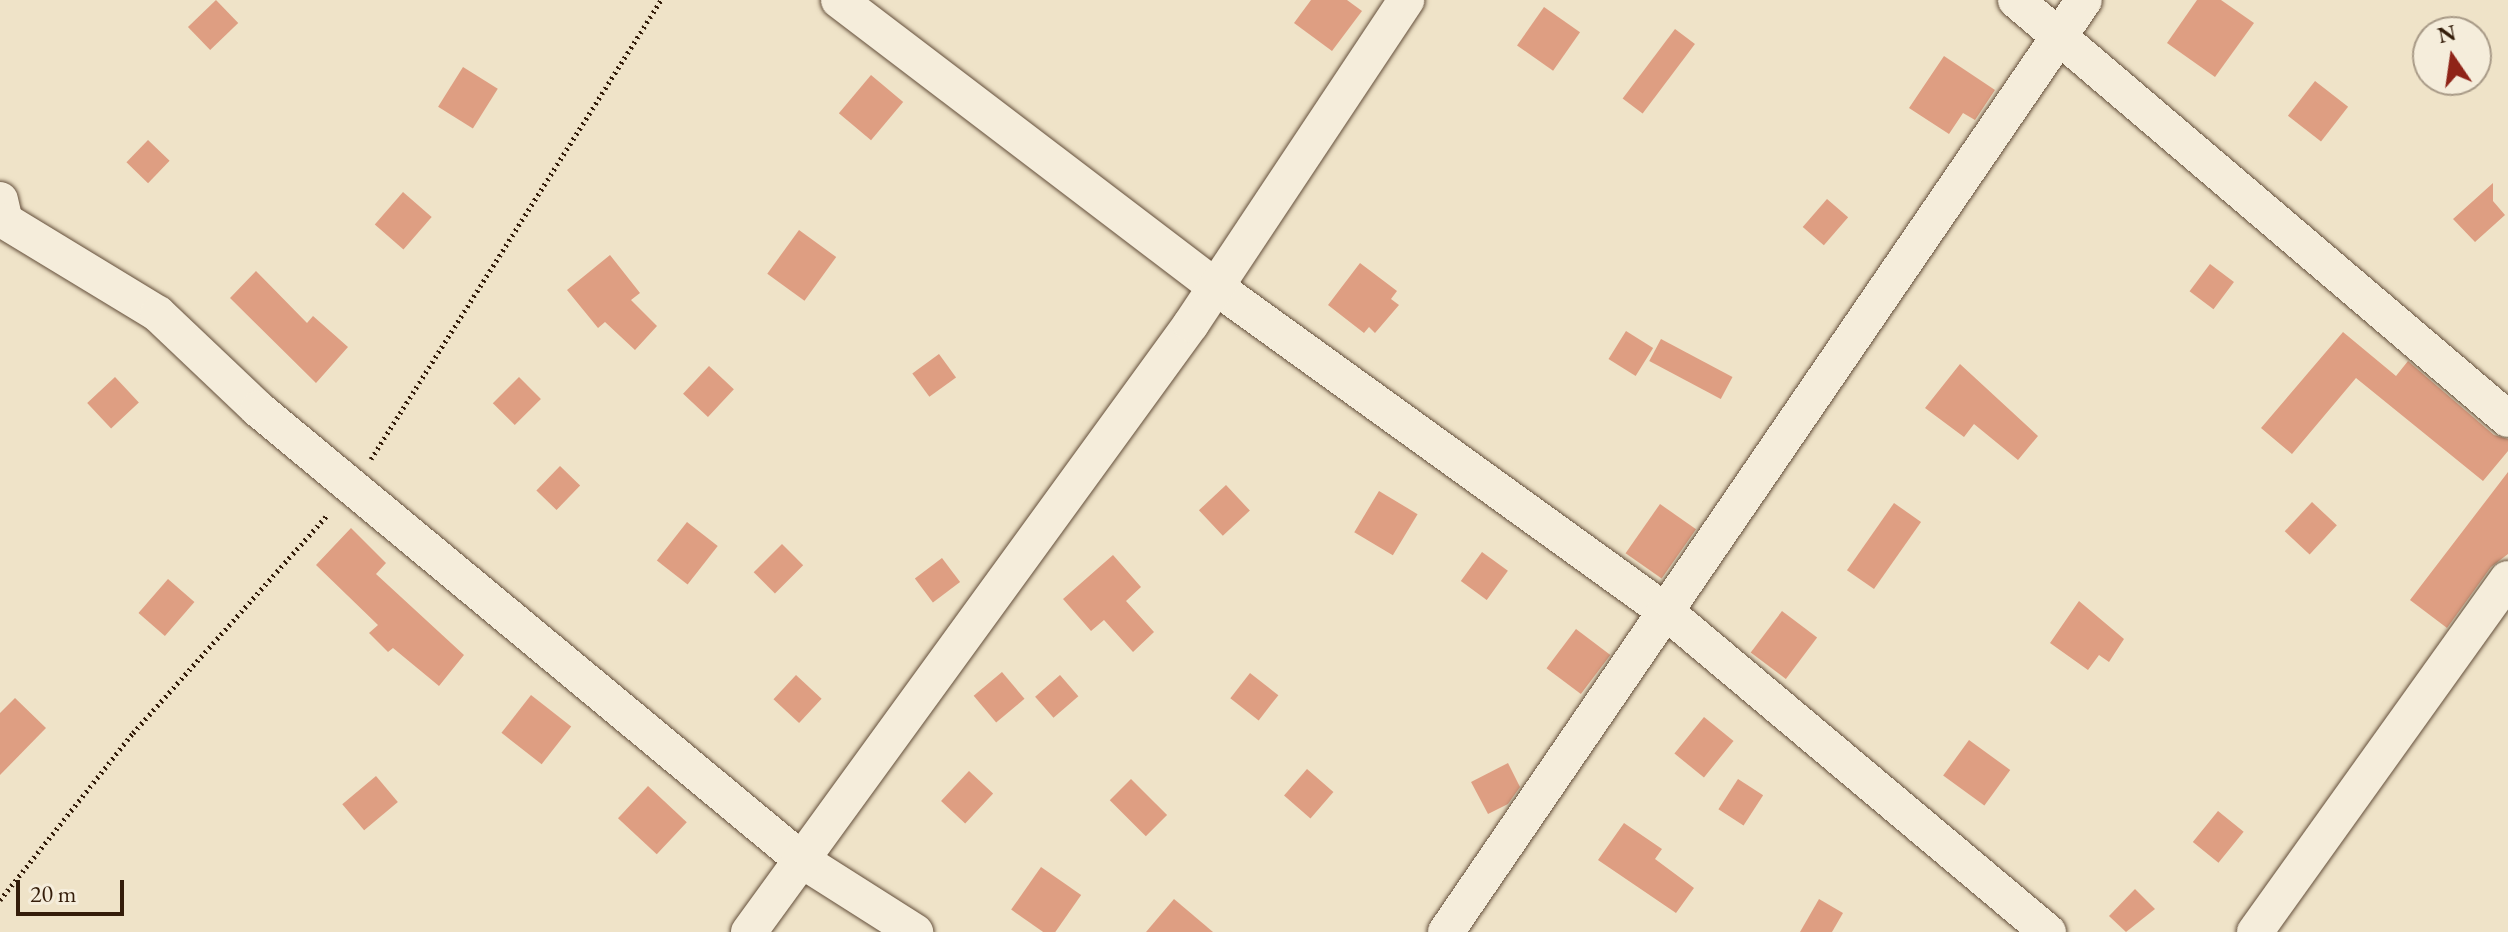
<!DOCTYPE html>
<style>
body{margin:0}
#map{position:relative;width:2508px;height:932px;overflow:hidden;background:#efe3c8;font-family:"EB Garamond",serif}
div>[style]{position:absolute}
.building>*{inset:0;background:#de9e82;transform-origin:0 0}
.path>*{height:5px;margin-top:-2.5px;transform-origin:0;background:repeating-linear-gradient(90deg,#341d0a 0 2px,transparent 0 6px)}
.roads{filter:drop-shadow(0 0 2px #634e3a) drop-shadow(0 0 2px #634e3a)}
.minor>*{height:36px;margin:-18px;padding:0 18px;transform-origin:18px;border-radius:18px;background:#f5eddb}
span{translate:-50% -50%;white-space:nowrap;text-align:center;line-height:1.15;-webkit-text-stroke:8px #f5eddb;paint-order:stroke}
.north{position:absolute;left:2412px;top:16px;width:80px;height:80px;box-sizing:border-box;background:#f5eddb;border:2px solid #a89a87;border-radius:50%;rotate:347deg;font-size:22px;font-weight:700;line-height:32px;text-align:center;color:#341d0a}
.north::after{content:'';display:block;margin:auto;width:28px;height:36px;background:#8f2418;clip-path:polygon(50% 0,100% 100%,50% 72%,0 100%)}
.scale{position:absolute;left:16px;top:880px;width:108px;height:36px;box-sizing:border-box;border:4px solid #341d0a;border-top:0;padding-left:10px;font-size:24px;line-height:28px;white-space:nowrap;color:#341d0a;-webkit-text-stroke:6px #f5eddb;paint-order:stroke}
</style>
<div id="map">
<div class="building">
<i style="left:216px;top:0;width:32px;height:39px;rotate:46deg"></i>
<i style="clip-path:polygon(1311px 0,1347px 0,1362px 11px,1332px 51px,1294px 23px)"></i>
<i style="clip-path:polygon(2197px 0,2221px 0,2254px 23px,2215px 77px,2167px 43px)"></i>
<i style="left:1544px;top:7px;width:44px;height:47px;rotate:35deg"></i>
<i style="left:1675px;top:29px;width:25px;height:87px;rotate:37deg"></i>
<i style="clip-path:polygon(1944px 56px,1995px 90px,1975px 120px,1963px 113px,1949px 134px,1909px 108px)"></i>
<i style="left:463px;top:67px;width:41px;height:47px;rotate:32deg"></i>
<i style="left:871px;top:75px;width:42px;height:50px;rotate:40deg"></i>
<i style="left:2315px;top:81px;width:42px;height:44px;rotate:38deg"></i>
<i style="left:148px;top:140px;width:30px;height:31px;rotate:44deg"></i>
<i style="clip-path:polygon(2493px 183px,2493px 201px,2505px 215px,2475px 242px,2453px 219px)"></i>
<i style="left:403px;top:192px;width:38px;height:43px;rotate:41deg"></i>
<i style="left:1827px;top:199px;width:28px;height:37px;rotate:41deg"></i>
<i style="left:799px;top:230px;width:46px;height:54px;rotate:36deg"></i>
<i style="clip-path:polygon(610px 255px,640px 293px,631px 300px,657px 326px,635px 350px,605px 322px,598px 328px,567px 290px)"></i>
<i style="clip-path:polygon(1360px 263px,1397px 291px,1391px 299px,1399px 305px,1375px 333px,1369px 327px,1364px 333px,1328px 305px)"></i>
<i style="left:2210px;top:264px;width:30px;height:34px;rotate:37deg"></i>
<i style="clip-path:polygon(256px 271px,307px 323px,313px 316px,348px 347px,316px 383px,230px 298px)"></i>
<i style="left:1626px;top:331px;width:32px;height:33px;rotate:32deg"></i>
<i style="clip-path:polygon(2343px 332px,2396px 376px,2408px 361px,2494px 435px,2508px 439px,2508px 451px,2483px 481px,2356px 378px,2292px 454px,2261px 428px)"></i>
<i style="left:1661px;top:339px;width:81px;height:25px;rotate:28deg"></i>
<i style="left:939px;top:354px;width:29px;height:33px;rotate:54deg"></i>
<i style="clip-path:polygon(1960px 364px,2038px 436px,2018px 460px,1974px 424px,1964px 437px,1925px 408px)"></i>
<i style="left:709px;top:366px;width:34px;height:38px;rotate:43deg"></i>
<i style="left:115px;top:377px;width:35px;height:38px;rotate:47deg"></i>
<i style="left:519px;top:377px;width:31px;height:37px;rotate:45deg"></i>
<i style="left:560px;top:466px;width:28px;height:34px;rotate:44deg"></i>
<i style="clip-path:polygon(2508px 472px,2508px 554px,2491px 567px,2447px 628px,2410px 600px)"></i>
<i style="left:1226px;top:485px;width:35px;height:37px;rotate:47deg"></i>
<i style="left:1379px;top:491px;width:45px;height:48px;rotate:31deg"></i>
<i style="left:2312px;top:502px;width:34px;height:40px;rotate:43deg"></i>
<i style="left:1894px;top:503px;width:33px;height:82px;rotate:35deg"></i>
<i style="left:1660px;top:504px;width:44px;height:60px;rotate:35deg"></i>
<i style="left:687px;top:522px;width:39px;height:49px;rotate:38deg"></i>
<i style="clip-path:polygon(351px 528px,386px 563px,376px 574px,464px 655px,439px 686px,393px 648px,388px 652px,369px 633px,378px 625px,316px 565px)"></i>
<i style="left:782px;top:544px;width:30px;height:40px;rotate:45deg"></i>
<i style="left:1482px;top:552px;width:32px;height:36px;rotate:36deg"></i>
<i style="clip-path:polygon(1113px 555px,1141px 587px,1126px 601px,1154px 632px,1133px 652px,1104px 620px,1091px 631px,1063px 599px)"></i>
<i style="left:942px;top:558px;width:30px;height:34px;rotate:53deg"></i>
<i style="left:168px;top:579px;width:35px;height:45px;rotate:41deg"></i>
<i style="clip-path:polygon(2079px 601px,2124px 639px,2109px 662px,2099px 655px,2088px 670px,2050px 643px)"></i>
<i style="left:1782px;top:611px;width:44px;height:52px;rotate:37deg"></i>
<i style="left:1576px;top:629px;width:43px;height:49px;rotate:37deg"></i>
<i style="left:1002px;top:672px;width:35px;height:37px;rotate:50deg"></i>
<i style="left:1250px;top:673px;width:36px;height:32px;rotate:38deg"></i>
<i style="left:796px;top:675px;width:35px;height:33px;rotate:43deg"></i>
<i style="left:1060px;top:675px;width:28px;height:33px;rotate:49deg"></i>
<i style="left:531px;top:695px;width:51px;height:48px;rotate:38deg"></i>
<i style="clip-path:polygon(15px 698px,46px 728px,0 775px,0 713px)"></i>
<i style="left:1704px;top:717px;width:38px;height:47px;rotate:39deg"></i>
<i style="left:1969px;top:740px;width:51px;height:44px;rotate:36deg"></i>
<i style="clip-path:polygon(1508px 763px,1520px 787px,1508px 804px,1488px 814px,1471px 782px)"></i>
<i style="left:1307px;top:769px;width:35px;height:35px;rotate:41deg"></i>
<i style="left:969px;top:771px;width:33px;height:41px;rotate:43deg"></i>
<i style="left:376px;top:776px;width:34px;height:44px;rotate:50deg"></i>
<i style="left:1131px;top:779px;width:51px;height:30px;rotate:45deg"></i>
<i style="left:1738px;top:779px;width:30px;height:36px;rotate:33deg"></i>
<i style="left:648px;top:786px;width:53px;height:44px;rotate:43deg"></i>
<i style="left:2218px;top:811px;width:33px;height:40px;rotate:39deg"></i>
<i style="clip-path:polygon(1624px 823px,1662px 849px,1655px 859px,1694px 888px,1676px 913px,1598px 860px)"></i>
<i style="left:1041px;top:867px;width:49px;height:52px;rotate:35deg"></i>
<i style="clip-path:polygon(2135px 889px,2155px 909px,2126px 932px,2109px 916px)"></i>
<i style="clip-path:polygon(1174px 899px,1213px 932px,1146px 932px)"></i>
<i style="clip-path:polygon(1819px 899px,1843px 913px,1832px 932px,1800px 932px)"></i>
</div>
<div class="path">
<i style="left:371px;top:459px;width:543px;rotate:-57.71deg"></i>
<i style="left:0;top:900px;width:213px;rotate:-51.5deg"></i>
<i style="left:133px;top:733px;width:293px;rotate:-48.3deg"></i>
</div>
<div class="roads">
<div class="minor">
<i style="left:839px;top:0;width:474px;rotate:37.3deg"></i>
<i style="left:1216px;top:287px;width:554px;rotate:35.81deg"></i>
<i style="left:1665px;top:611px;width:500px;rotate:40deg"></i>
<i style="left:2016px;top:0;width:646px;rotate:40.42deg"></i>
<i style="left:0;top:200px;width:22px;rotate:77deg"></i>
<i style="left:5px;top:221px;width:179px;rotate:31.3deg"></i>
<i style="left:158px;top:314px;width:138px;rotate:43.5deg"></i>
<i style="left:258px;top:409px;width:708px;rotate:39.67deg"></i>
<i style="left:803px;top:861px;width:133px;rotate:32.4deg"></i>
<i style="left:749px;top:932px;width:752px;rotate:-53.98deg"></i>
<i style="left:1191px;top:324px;width:389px;rotate:-56.4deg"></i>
<i style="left:1446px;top:932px;width:1129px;rotate:-55.61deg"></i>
<i style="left:2255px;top:932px;width:434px;rotate:-54.4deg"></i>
</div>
</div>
<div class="north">N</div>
<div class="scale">20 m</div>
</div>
